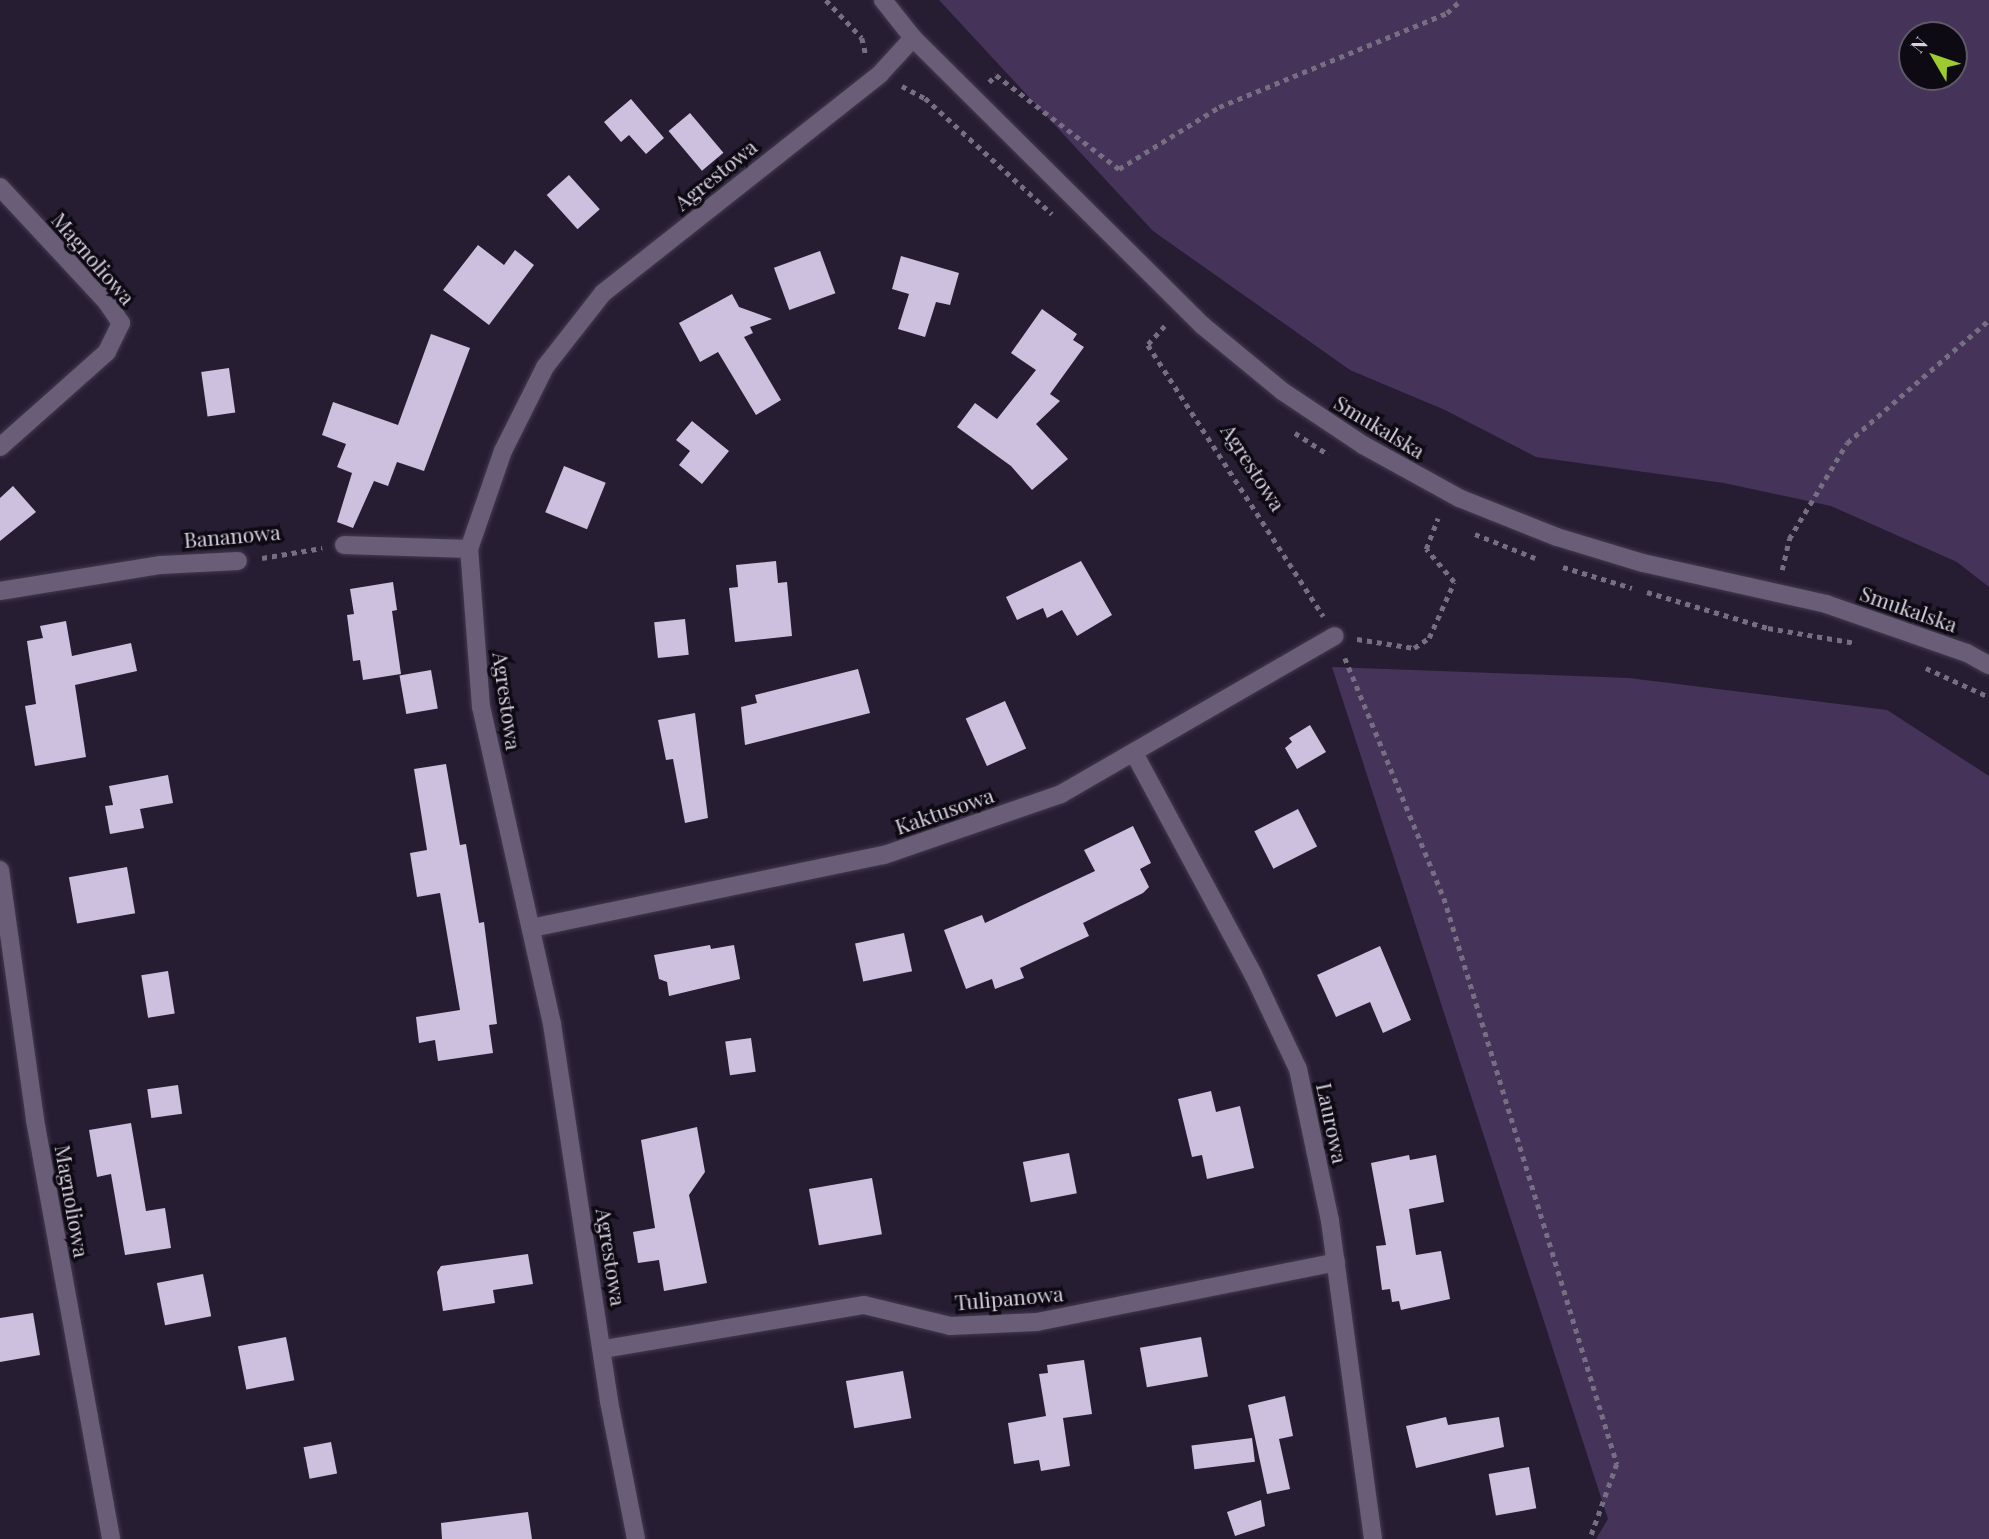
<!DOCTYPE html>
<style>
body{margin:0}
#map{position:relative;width:1989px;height:1539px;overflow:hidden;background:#271d33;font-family:"Playfair Display",serif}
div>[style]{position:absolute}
.green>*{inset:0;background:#45335a}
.building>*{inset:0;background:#cdc0df;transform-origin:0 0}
.path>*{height:4.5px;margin-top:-2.25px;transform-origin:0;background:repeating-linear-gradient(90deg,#766e81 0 5px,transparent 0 10px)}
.roads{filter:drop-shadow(0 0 2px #433a4e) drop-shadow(0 0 2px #433a4e)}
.minor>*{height:18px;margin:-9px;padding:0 9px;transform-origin:9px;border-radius:9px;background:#695d77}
.tertiary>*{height:18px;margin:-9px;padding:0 9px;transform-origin:9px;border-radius:9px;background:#695d77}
span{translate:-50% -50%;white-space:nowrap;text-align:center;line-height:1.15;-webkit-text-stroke:7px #0e0a13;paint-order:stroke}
.street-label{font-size:21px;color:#d6cfdf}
.north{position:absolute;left:1898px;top:21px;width:70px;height:70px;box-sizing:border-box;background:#0e0a13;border:2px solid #5e5965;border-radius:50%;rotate:309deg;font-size:19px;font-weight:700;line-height:28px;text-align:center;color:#d6cfdf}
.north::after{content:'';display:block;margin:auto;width:24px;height:32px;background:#9dca2f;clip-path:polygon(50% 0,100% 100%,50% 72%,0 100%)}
</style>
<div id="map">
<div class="green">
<i style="clip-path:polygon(evenodd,939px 0,1989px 0,1989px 587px,1957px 562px,1831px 506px,1724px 483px,1536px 457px,1445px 410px,1350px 370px,1153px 231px,939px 0,1954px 35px,1954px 77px,1912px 77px,1912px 35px,1954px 35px)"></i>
<i style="clip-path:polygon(1332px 667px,1629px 678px,1887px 710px,1989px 776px,1989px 1539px,1596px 1539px,1608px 1519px)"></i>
</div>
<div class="building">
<i style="clip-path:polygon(631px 99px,664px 138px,646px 154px,629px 135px,621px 142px,604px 122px)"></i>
<i style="left:690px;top:113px;width:52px;height:28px;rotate:50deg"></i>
<i style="left:569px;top:175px;width:46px;height:30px;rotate:48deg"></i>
<i style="clip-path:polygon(478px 245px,504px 265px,515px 250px,534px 265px,489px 325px,443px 290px)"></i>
<i style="left:820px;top:251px;width:45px;height:49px;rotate:70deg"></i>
<i style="clip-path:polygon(901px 256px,959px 273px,950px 305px,936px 302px,925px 337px,898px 329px,909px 294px,892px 289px)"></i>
<i style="clip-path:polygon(732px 294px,739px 307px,772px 319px,750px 327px,753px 333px,744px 337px,781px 400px,756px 415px,718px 352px,700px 362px,679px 323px)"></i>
<i style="clip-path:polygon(1042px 309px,1077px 334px,1073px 340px,1084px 347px,1050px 394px,1060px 401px,1036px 424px,1068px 459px,1032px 490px,1011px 466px,957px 427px,975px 403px,997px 419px,1036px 370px,1011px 353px)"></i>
<i style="clip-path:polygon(431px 334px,470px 348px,424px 471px,397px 462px,388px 486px,374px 481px,353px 528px,337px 522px,352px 473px,337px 467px,346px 444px,322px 435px,333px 402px,398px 425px)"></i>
<i style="left:229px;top:368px;width:45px;height:28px;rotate:82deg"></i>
<i style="clip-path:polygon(692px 421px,729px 451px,702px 484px,679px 465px,690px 451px,676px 440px)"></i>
<i style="left:564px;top:466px;width:45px;height:50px;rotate:22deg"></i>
<i style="clip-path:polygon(13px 486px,36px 512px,0 541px,0 498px)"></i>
<i style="clip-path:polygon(776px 561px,778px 583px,787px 582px,792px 636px,735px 642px,729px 588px,738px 587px,736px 565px)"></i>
<i style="clip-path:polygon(1081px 561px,1112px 615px,1077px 636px,1062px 610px,1047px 618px,1043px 608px,1017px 620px,1006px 597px)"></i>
<i style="clip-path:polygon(393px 582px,397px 610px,392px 611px,401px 674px,363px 680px,360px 660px,353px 661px,347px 615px,354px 614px,350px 589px)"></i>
<i style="left:685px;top:619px;width:36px;height:31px;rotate:84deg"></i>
<i style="clip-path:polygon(66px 621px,72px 656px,131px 643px,137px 671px,75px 685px,86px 757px,35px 766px,25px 706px,36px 704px,27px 641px,43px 638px,40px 626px)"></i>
<i style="clip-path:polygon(858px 669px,870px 713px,745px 745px,741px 707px,757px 703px,755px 695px)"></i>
<i style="left:431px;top:670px;width:39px;height:32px;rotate:80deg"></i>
<i style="left:1005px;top:701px;width:52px;height:43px;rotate:66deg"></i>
<i style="clip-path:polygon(695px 713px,708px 818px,685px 823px,673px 759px,666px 760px,658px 720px)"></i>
<i style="clip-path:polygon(1310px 725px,1326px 752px,1297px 769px,1285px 748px,1292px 742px,1289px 738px)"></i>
<i style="clip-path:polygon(446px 764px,460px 845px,466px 844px,479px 923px,484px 922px,497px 1024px,489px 1025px,493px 1053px,438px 1061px,435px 1040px,419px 1043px,416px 1017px,460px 1010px,440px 893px,417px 897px,410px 853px,427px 850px,414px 769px)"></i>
<i style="clip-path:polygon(168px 775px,173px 803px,140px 809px,144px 828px,110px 834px,105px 806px,113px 805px,109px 786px)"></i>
<i style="left:1298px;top:809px;width:42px;height:49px;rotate:63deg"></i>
<i style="clip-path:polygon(1133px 826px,1151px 863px,1140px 869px,1149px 887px,1143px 893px,1083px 923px,1089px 936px,1020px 968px,1024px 978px,995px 989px,992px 979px,966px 989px,944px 930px,982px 915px,985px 923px,1095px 871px,1084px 850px)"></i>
<i style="left:127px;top:867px;width:47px;height:59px;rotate:80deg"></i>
<i style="left:904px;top:933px;width:39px;height:50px;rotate:78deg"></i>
<i style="clip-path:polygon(710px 945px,711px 949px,734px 945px,740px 979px,669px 996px,667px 982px,659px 979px,654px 955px)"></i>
<i style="clip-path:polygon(1380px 946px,1411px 1020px,1383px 1033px,1370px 1002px,1336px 1017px,1317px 975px)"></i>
<i style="left:168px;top:971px;width:43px;height:27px;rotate:81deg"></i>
<i style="left:751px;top:1038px;width:34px;height:26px;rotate:82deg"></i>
<i style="left:178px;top:1085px;width:29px;height:31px;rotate:82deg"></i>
<i style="clip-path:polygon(1211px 1091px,1216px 1112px,1240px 1106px,1254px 1168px,1207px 1179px,1202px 1155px,1192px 1157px,1178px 1099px)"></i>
<i style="clip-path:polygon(131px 1123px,146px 1211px,165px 1208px,171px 1248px,125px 1255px,111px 1174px,97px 1177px,89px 1130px)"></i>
<i style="clip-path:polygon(697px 1127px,705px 1172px,689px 1195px,707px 1283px,664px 1291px,659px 1260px,638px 1263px,633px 1232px,655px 1228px,641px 1140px)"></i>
<i style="left:1069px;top:1153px;width:41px;height:47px;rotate:79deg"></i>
<i style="clip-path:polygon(1409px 1155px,1410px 1160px,1436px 1155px,1444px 1202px,1409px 1209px,1416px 1255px,1441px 1251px,1450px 1299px,1401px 1310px,1399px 1301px,1392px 1302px,1390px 1289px,1382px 1290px,1376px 1246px,1386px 1245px,1371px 1163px)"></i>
<i style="left:872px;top:1178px;width:57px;height:64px;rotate:80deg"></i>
<i style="clip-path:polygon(528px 1254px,533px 1284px,493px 1290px,495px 1303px,443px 1311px,437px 1272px,441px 1266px)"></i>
<i style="left:203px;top:1274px;width:43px;height:47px;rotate:79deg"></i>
<i style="clip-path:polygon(33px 1313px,40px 1355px,0 1362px,0 1318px)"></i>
<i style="left:286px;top:1337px;width:44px;height:49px;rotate:79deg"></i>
<i style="left:1201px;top:1337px;width:40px;height:62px;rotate:80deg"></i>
<i style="clip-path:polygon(1084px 1360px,1092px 1414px,1063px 1418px,1070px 1466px,1041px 1471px,1039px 1460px,1014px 1464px,1008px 1423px,1046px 1416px,1039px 1374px,1048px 1373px,1047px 1365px)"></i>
<i style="left:903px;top:1371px;width:48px;height:58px;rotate:80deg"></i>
<i style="clip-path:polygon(1285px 1396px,1293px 1436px,1279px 1439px,1290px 1489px,1267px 1494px,1248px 1405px)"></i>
<i style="clip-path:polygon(1446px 1417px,1448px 1425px,1499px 1417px,1504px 1447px,1416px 1468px,1406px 1426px)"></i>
<i style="left:1252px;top:1438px;width:24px;height:61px;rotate:83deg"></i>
<i style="left:331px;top:1442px;width:32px;height:28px;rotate:79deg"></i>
<i style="left:1529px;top:1467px;width:42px;height:41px;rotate:80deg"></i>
<i style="clip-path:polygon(1261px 1500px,1265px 1526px,1235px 1536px,1227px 1512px)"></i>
<i style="clip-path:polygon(528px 1512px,532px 1539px,442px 1539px,441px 1523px)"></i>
</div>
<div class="path">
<i style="left:826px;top:0;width:52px;rotate:46.5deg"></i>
<i style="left:862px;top:38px;width:17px;rotate:77deg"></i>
<i style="left:989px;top:82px;width:10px;rotate:-45deg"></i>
<i style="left:996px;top:75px;width:155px;rotate:37.4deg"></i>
<i style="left:1119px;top:169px;width:118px;rotate:-31.8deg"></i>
<i style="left:1219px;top:107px;width:247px;rotate:-22.4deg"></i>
<i style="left:1447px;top:13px;width:19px;rotate:-43deg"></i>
<i style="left:902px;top:86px;width:26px;rotate:28deg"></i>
<i style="left:925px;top:98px;width:172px;rotate:42.4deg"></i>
<i style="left:1165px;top:326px;width:25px;rotate:132deg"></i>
<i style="left:1148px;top:345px;width:323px;rotate:57.1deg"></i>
<i style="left:1295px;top:433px;width:40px;rotate:32.9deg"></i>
<i style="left:1475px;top:534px;width:65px;rotate:21.8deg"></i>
<i style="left:262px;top:558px;width:61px;rotate:-9.5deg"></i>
<i style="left:1563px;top:567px;width:72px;rotate:16.9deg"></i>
<i style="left:1782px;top:570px;width:32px;rotate:-77deg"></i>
<i style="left:1789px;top:539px;width:112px;rotate:-58.9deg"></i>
<i style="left:1847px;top:443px;width:188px;rotate:-40.9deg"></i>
<i style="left:1647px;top:592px;width:126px;rotate:16.6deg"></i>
<i style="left:1768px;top:628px;width:89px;rotate:9.7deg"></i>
<i style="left:1357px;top:639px;width:58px;rotate:9deg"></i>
<i style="left:1414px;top:648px;width:18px;rotate:-34deg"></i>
<i style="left:1429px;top:638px;width:61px;rotate:-65.9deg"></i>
<i style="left:1454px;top:582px;width:43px;rotate:-130.3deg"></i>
<i style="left:1426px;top:549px;width:33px;rotate:-69deg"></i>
<i style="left:1345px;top:658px;width:260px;rotate:67.6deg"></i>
<i style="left:1444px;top:898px;width:592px;rotate:73deg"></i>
<i style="left:1617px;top:1464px;width:80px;rotate:109.8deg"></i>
<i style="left:1926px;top:668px;width:69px;rotate:24.7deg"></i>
</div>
<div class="roads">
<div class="minor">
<i style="left:0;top:187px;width:156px;rotate:47.1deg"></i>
<i style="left:106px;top:301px;width:27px;rotate:56deg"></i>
<i style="left:121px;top:323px;width:32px;rotate:116deg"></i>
<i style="left:107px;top:352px;width:143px;rotate:138.4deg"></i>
<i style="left:344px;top:545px;width:125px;rotate:1.8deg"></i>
<i style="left:0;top:591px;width:163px;rotate:-9.2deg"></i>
<i style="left:161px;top:565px;width:77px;rotate:-3deg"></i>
<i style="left:1134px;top:753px;width:251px;rotate:61.7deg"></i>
<i style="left:1253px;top:974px;width:105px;rotate:64.7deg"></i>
<i style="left:1298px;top:1069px;width:155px;rotate:78.1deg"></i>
<i style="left:1330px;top:1221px;width:321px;rotate:82.3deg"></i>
<i style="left:0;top:870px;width:252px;rotate:82deg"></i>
<i style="left:35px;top:1120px;width:426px;rotate:79.7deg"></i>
<i style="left:531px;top:928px;width:360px;rotate:-11.7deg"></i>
<i style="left:884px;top:855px;width:187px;rotate:-19deg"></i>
<i style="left:1061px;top:794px;width:316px;rotate:-30deg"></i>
<i style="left:604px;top:1349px;width:264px;rotate:-9.6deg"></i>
<i style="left:864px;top:1305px;width:89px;rotate:13.7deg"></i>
<i style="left:950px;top:1326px;width:87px;rotate:-2.6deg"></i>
<i style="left:1037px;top:1322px;width:305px;rotate:-11.3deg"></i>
<i style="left:636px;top:1539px;width:141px;rotate:-101.1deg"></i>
<i style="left:609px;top:1401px;width:381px;rotate:-98.6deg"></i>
<i style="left:552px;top:1024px;width:325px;rotate:-102.6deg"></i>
<i style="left:481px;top:707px;width:158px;rotate:-94.3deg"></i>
<i style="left:469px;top:549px;width:104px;rotate:-70.9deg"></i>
<i style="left:503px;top:451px;width:94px;rotate:-63.4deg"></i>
<i style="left:545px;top:367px;width:94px;rotate:-51.9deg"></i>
<i style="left:603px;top:293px;width:353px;rotate:-38.3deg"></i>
<i style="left:880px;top:74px;width:49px;rotate:-47.5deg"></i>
</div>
<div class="tertiary">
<i style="left:883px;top:0;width:48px;rotate:51.7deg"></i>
<i style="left:913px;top:38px;width:407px;rotate:44.8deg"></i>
<i style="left:1202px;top:325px;width:104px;rotate:39.5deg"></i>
<i style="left:1282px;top:391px;width:97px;rotate:33.7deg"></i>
<i style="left:1363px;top:445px;width:110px;rotate:28.9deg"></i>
<i style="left:1459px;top:498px;width:105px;rotate:21.7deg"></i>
<i style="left:1557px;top:537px;width:90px;rotate:16.8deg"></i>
<i style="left:1643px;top:563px;width:188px;rotate:12.6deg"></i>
<i style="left:1826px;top:604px;width:149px;rotate:19.2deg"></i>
<i style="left:1967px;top:653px;width:25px;rotate:29deg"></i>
</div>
</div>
<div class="street-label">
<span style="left:715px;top:174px;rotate:-39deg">Agrestowa</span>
<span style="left:94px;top:258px;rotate:49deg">Magnoliowa</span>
<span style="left:1380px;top:426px;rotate:31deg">Smukalska</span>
<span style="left:1254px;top:467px;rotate:57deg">Agrestowa</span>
<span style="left:232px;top:535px;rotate:-5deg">Bananowa</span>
<span style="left:1909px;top:608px;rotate:19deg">Smukalska</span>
<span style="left:508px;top:701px;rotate:82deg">Agrestowa</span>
<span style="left:944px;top:810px;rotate:-19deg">Kaktusowa</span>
<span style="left:1333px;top:1123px;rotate:78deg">Laurowa</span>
<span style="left:73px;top:1201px;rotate:80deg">Magnoliowa</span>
<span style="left:612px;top:1257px;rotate:81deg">Agrestowa</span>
<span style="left:1009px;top:1297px;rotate:-5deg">Tulipanowa</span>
</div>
<div class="north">N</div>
</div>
